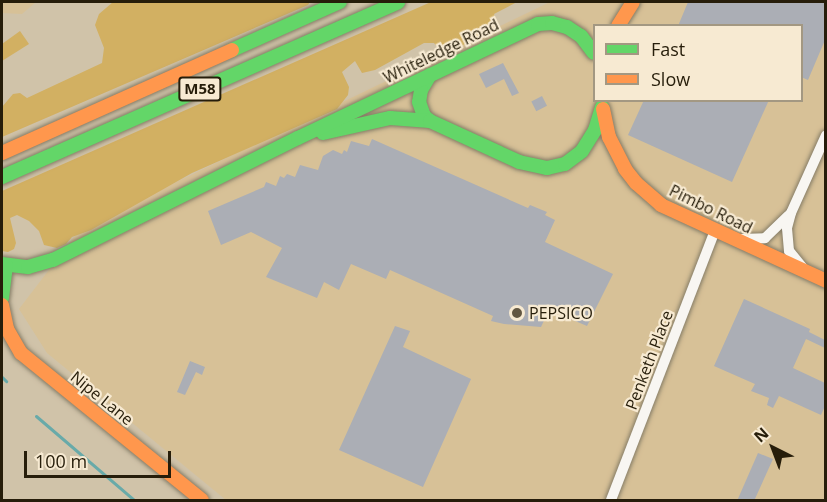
<!DOCTYPE html>
<style>
body{margin:0}
#map{position:relative;width:827px;height:502px;overflow:hidden;background:#d0c3a9;font-family:"Open Sans",sans-serif}
div>[style]{position:absolute}
.built>*{inset:0;background:#d7c197}
.green>*{inset:0;background:#d2b062}
.stream>*{height:3px;margin:-1.5px;padding:0 1.5px;transform-origin:1.5px;border-radius:1.5px;background:#68aaa9}
.building>*{inset:0;background:#abaeb5;transform-origin:0 0}
.roads{filter:drop-shadow(0 0 2px #857c66) drop-shadow(0 0 2px #857c66)}
.street>*{height:10px;margin:-5px;padding:0 5px;transform-origin:5px;border-radius:5px;background:#f8f6f2}
.fast>*{height:14px;margin:-7px;padding:0 7px;transform-origin:7px;border-radius:7px;background:#63d668}
.slow>*{height:14px;margin:-7px;padding:0 7px;transform-origin:7px;border-radius:7px;background:#ff974d}
.dots>*{width:16px;height:16px;translate:-50% -50%;box-sizing:border-box;border:3px solid #f7ead2;border-radius:50%}
span{translate:-50% -50%;white-space:nowrap;text-align:center;line-height:1.15;-webkit-text-stroke:4.5px #f7ead2;paint-order:stroke}
.shield-label span{padding:2px 4px;background:#f7ead2;border:2px solid;border-radius:4px;-webkit-text-stroke-width:0}
.shield-label{font-size:15px;color:#261d0a;font-weight:700}
.street-label{font-size:16px;color:#261d0a}
.poi-label{font-size:16px;color:#261d0a}
.left{translate:0 -50%;text-align:left}
.frame{position:absolute;inset:0;border:3px solid #261d0a;pointer-events:none}
.legend{position:absolute;left:593px;top:24px;width:210px;height:78px;box-sizing:border-box;background:#f7ead2;border:2px solid #a39882;margin:0;padding:8px 10px;list-style:none;font-size:18px;color:#261d0a}
.legend li{display:flex;align-items:center;gap:12px;height:30px}
.legend b{width:30px;border:2px solid #a39882}
.north{position:absolute;left:743px;top:418px;width:60px;height:60px;-webkit-text-stroke:4px #f7ead2;paint-order:stroke;rotate:318deg;font-size:16px;font-weight:700;line-height:24px;text-align:center;color:#261d0a}
.north::after{content:'';display:block;margin:auto;width:21px;height:27px;background:#261d0a;clip-path:polygon(50% 0,100% 100%,50% 72%,0 100%)}
.scale{position:absolute;left:24px;top:451px;width:147px;height:27px;box-sizing:border-box;border:3px solid #261d0a;border-top:0;padding-left:8px;font-size:18px;line-height:21px;white-space:nowrap;color:#261d0a;-webkit-text-stroke:4px #f7ead2;paint-order:stroke}
</style>
<div id="map">
<div class="built">
<i style="clip-path:polygon(2px 2px,36px 2px,22px 14px,2px 13px)"></i>
<i style="clip-path:polygon(evenodd,550px 2px,825px 2px,825px 500px,226px 500px,47px 353px,19px 309px,81px 228px,550px 2px,594px 26px,802px 26px,802px 100px,594px 100px,594px 26px)"></i>
</div>
<div class="green">
<i style="clip-path:polygon(113px 2px,310px 2px,308px 5px,2px 137px,2px 107px,13px 94px,20px 93px,27px 98px,102px 63px,104px 48px,95px 25px,99px 14px)"></i>
<i style="clip-path:polygon(431px 2px,517px 2px,494px 14px,499px 28px,444px 54px,434px 43px,424px 43px,375px 70px,362px 73px,355px 61px,342px 72px,349px 87px,348px 95px,337px 109px,192px 173px,91px 230px,72px 237px,66px 244px,57px 248px,44px 245px,39px 231px,29px 221px,17px 215px,10px 218px,16px 243px,14px 249px,8px 252px,2px 251px,2px 191px)"></i>
<i style="clip-path:polygon(20px 31px,29px 44px,2px 61px,2px 44px)"></i>
</div>
<div class="stream">
<i style="left:2px;top:377px;width:6px;rotate:45deg"></i>
<i style="left:36px;top:416px;width:129px;rotate:40.6deg"></i>
</div>
<div class="building">
<i style="clip-path:polygon(688px 2px,825px 2px,825px 40px,808px 80px,801px 77px,801px 26px,678px 26px)"></i>
<i style="clip-path:polygon(503px 63px,519px 93px,512px 96px,504px 79px,486px 88px,479px 74px)"></i>
<i style="left:542px;top:96px;width:11px;height:12px;rotate:63deg"></i>
<i style="clip-path:polygon(644px 100px,769px 100px,732px 182px,628px 135px)"></i>
<i style="clip-path:polygon(372px 139px,528px 208px,530px 205px,547px 212px,545px 215px,555px 220px,545px 242px,613px 274px,587px 326px,549px 310px,541px 327px,504px 324px,491px 321px,493px 316px,390px 270px,386px 279px,351px 264px,339px 290px,324px 282px,317px 298px,266px 277px,282px 248px,251px 232px,221px 245px,208px 211px,264px 187px,266px 182px,276px 186px,280px 176px,284px 178px,287px 174px,295px 177px,300px 165px,318px 170px,323px 156px,333px 150px,342px 154px,344px 150px,347px 152px,351px 141px,369px 146px)"></i>
<i style="clip-path:polygon(744px 299px,810px 329px,809px 332px,825px 340px,825px 348px,806px 339px,793px 368px,825px 383px,825px 406px,821px 415px,779px 396px,773px 408px,767px 405px,769px 398px,751px 391px,755px 384px,714px 366px)"></i>
<i style="clip-path:polygon(395px 326px,410px 331px,403px 347px,471px 379px,423px 487px,339px 450px)"></i>
<i style="clip-path:polygon(190px 361px,205px 367px,202px 375px,196px 372px,185px 395px,177px 392px)"></i>
<i style="clip-path:polygon(758px 453px,773px 459px,754px 501px,737px 501px)"></i>
</div>
<div class="roads">
<div class="street">
<i style="left:741px;top:239px;width:24px;rotate:-2deg"></i>
<i style="left:765px;top:238px;width:32px;rotate:-44deg"></i>
<i style="left:803px;top:268px;width:22px;rotate:-129deg"></i>
<i style="left:789px;top:251px;width:23px;rotate:-95deg"></i>
<i style="left:787px;top:228px;width:16px;rotate:-75deg"></i>
<i style="left:791px;top:213px;width:85px;rotate:-65.8deg"></i>
<i style="left:611px;top:500px;width:288px;rotate:-68.9deg"></i>
</div>
<div class="fast">
<i style="left:232px;top:50px;width:118px;rotate:-24deg"></i>
<i style="left:430px;top:75px;width:17px;rotate:121deg"></i>
<i style="left:421px;top:90px;width:12px;rotate:99deg"></i>
<i style="left:419px;top:102px;width:15px;rotate:70deg"></i>
<i style="left:424px;top:116px;width:8px;rotate:40deg"></i>
<i style="left:323px;top:133px;width:69px;rotate:-12.6deg"></i>
<i style="left:390px;top:118px;width:40px;rotate:4.3deg"></i>
<i style="left:430px;top:121px;width:98px;rotate:24.7deg"></i>
<i style="left:519px;top:162px;width:29px;rotate:12deg"></i>
<i style="left:547px;top:168px;width:18px;rotate:-13deg"></i>
<i style="left:565px;top:164px;width:21px;rotate:-37deg"></i>
<i style="left:582px;top:151px;width:25px;rotate:-58deg"></i>
<i style="left:595px;top:130px;width:24px;rotate:-73deg"></i>
<i style="left:2px;top:177px;width:433px;rotate:-23.8deg"></i>
<i style="left:2px;top:264px;width:26px;rotate:7deg"></i>
<i style="left:28px;top:267px;width:26px;rotate:-16deg"></i>
<i style="left:53px;top:260px;width:274px;rotate:-26.5deg"></i>
<i style="left:298px;top:138px;width:266px;rotate:-25.4deg"></i>
<i style="left:538px;top:24px;width:14px;rotate:-4deg"></i>
<i style="left:552px;top:23px;width:16px;rotate:15deg"></i>
<i style="left:567px;top:27px;width:17px;rotate:33deg"></i>
<i style="left:581px;top:36px;width:21px;rotate:53deg"></i>
<i style="left:2px;top:298px;width:33px;rotate:-83deg"></i>
</div>
<div class="slow">
<i style="left:618px;top:26px;width:28px;rotate:-58deg"></i>
<i style="left:603px;top:109px;width:29px;rotate:78deg"></i>
<i style="left:609px;top:137px;width:36px;rotate:63deg"></i>
<i style="left:625px;top:169px;width:18px;rotate:52deg"></i>
<i style="left:636px;top:183px;width:33px;rotate:41deg"></i>
<i style="left:661px;top:205px;width:182px;rotate:24.7deg"></i>
<i style="left:2px;top:153px;width:252px;rotate:-24.1deg"></i>
<i style="left:2px;top:305px;width:25px;rotate:78deg"></i>
<i style="left:7px;top:329px;width:28px;rotate:60deg"></i>
<i style="left:21px;top:353px;width:233px;rotate:39.1deg"></i>
</div>
</div>
<div class="dots">
<i style="left:517px;top:313px;background:#625742"></i>
</div>
<div class="shield-label">
<span style="left:200px;top:89px">M58</span>
</div>
<div class="street-label">
<span style="left:441px;top:51px;rotate:-26deg">Whiteledge Road</span>
<span style="left:711px;top:209px;rotate:26deg">Pimbo Road</span>
<span style="left:649px;top:360px;rotate:-69deg">Penketh Place</span>
<span style="left:102px;top:398px;rotate:39deg">Nipe Lane</span>
</div>
<div class="poi-label">
<span class="left" style="left:529px;top:313px">PEPSICO</span>
</div>
<div class="frame"></div>
<ul class="legend">
<li><b style="height:8px;background:#63d668"></b>Fast</li>
<li><b style="height:8px;background:#ff974d"></b>Slow</li>
</ul>
<div class="north">N</div>
<div class="scale">100 m</div>
</div>
